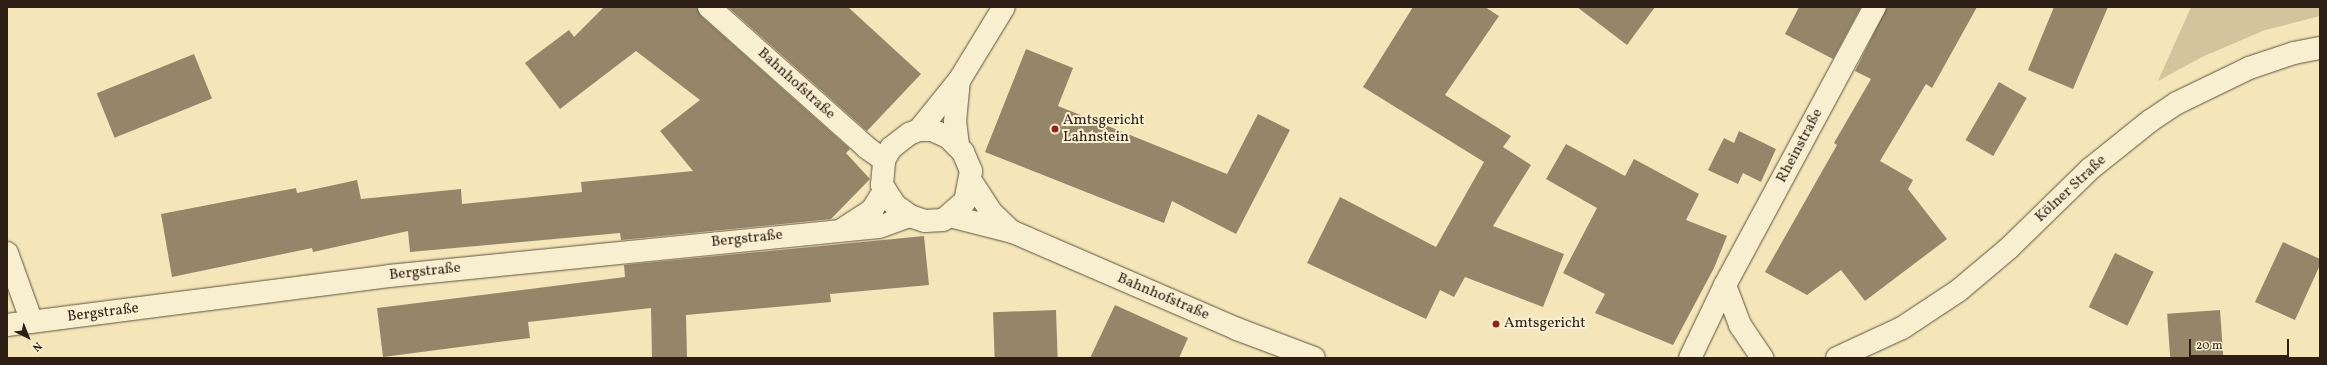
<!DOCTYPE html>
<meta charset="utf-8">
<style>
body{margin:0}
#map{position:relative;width:2327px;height:365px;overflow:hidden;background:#f4e6b8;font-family:Vollkorn,serif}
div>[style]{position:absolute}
.green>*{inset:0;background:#d2c49c}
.building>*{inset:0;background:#95866a;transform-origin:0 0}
.roads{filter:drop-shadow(0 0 1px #60513e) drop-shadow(0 0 1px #60513e)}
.minor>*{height:22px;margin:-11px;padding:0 11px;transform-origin:11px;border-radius:11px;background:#f8efd1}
.dots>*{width:11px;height:11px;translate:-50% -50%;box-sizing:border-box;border:2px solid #f8efd1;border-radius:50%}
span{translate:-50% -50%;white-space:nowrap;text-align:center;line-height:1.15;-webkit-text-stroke:4px #f8efd1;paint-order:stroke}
.street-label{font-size:15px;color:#2e1f16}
.poi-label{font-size:15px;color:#2e1f16}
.left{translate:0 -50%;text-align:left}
.frame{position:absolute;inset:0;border:8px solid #2e1f16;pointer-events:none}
.north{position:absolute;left:8px;top:317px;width:40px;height:40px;-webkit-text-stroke:3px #f8efd1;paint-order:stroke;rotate:137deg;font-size:11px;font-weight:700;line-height:16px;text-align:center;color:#2e1f16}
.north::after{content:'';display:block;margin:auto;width:14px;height:18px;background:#2e1f16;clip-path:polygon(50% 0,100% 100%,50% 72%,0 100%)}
.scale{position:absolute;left:2189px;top:339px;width:100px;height:18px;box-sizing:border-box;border:2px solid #2e1f16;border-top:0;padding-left:5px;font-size:12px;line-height:14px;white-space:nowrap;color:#2e1f16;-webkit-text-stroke:3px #f8efd1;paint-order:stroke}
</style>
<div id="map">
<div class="green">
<i style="clip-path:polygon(2191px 7px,2320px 7px,2320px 16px,2265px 30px,2202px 57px,2158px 81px)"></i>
</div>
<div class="building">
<i style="clip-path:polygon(604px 7px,697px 7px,701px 16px,850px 149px,846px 153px,870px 179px,831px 219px,621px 240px,620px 233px,410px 252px,408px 231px,313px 252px,312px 248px,172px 277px,161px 214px,296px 188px,297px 193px,357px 180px,361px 199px,461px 189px,462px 204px,582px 192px,581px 182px,693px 171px,660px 131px,700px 100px,636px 51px,560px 109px,525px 63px,569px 30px,574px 37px)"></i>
<i style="clip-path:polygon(728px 7px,848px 7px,921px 74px,867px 131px)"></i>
<i style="clip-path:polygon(1413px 7px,1485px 7px,1499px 16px,1445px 95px,1511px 136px,1503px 147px,1531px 165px,1493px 226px,1564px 254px,1543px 307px,1465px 277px,1454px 297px,1440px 290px,1426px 319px,1307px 263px,1340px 197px,1436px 247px,1484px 162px,1363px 87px)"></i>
<i style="clip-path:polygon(1577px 7px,1655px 7px,1627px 45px)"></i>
<i style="clip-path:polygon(1799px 7px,1861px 7px,1833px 59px,1785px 34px)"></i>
<i style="clip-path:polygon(1887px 7px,1977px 7px,1932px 88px,1926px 84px,1880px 161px,1913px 180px,1908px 189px,1947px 239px,1865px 301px,1841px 270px,1807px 295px,1765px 272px,1837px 145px,1834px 143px,1871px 79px,1855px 71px)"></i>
<i style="clip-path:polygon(2054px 7px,2108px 7px,2073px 89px,2028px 70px)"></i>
<i style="clip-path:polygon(1026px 49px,1073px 68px,1058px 106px,1227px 174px,1258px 114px,1290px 130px,1236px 234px,1172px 201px,1164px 223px,985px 152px)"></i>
<i style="left:194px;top:54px;width:48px;height:105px;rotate:68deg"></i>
<i style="left:1999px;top:82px;width:32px;height:67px;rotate:30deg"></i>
<i style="clip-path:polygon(1739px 131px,1776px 149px,1761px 182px,1743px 173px,1738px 184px,1708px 170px,1724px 138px,1734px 143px)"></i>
<i style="clip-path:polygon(1566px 144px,1625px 176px,1634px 159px,1699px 194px,1686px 220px,1727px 236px,1714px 268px,1673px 345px,1595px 313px,1605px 294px,1563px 273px,1597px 208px,1546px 179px)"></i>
<i style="clip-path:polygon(924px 236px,929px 285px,830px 294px,831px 302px,686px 315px,687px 358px,652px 358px,651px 308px,528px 322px,530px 338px,383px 357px,377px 308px,625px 277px,624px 265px)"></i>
<i style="clip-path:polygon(2283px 242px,2320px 259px,2320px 265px,2295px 320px,2255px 302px)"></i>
<i style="left:2115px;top:253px;width:43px;height:60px;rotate:26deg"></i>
<i style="clip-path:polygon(1115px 305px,1188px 338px,1179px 358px,1090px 358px)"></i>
<i style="left:1056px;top:310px;width:47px;height:63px;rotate:88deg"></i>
<i style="left:2220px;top:310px;width:48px;height:53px;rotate:86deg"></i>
</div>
<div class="roads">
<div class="minor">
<i style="left:709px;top:7px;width:212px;rotate:41.7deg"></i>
<i style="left:867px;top:148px;width:21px;rotate:35deg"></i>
<i style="left:919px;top:130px;width:13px"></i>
<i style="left:932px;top:130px;width:17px;rotate:24deg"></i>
<i style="left:948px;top:137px;width:21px;rotate:45deg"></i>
<i style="left:963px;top:152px;width:21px;rotate:67deg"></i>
<i style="left:971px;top:171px;width:31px;rotate:101deg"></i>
<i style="left:965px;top:201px;width:29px;rotate:139deg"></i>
<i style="left:943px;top:220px;width:18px;rotate:177deg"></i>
<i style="left:925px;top:221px;width:16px;rotate:-162deg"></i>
<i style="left:910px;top:216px;width:19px;rotate:-144deg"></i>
<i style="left:895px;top:205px;width:24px;rotate:-123deg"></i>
<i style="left:882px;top:185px;width:25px;rotate:-85deg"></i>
<i style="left:884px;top:160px;width:14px;rotate:-60deg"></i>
<i style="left:891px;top:148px;width:23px;rotate:-38deg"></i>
<i style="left:909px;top:134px;width:11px;rotate:-22deg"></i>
<i style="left:919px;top:130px;width:65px;rotate:-51.2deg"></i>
<i style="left:960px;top:79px;width:84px;rotate:-58.6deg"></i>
<i style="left:958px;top:145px;width:23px;rotate:-97deg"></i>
<i style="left:955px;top:122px;width:42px;rotate:-84.6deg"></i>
<i style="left:971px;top:181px;width:37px;rotate:57deg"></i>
<i style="left:991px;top:212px;width:29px;rotate:44deg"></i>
<i style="left:950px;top:216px;width:65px;rotate:14.3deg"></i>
<i style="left:1013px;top:232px;width:244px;rotate:23.4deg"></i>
<i style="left:1237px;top:329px;width:82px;rotate:20.6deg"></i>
<i style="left:843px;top:229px;width:35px;rotate:-33deg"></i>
<i style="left:872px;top:210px;width:22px;rotate:-58deg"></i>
<i style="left:7px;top:253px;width:73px;rotate:70.1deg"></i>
<i style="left:1725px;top:285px;width:43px;rotate:69.4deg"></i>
<i style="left:1740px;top:325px;width:40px;rotate:56deg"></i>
<i style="left:7px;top:325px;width:385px;rotate:-7.3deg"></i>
<i style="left:389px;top:276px;width:492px;rotate:-5.7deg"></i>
<i style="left:879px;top:227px;width:33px;rotate:-20deg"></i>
<i style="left:1690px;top:358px;width:81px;rotate:-64.4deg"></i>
<i style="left:1725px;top:285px;width:316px;rotate:-61.7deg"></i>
<i style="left:1837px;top:358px;width:72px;rotate:-24.8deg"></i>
<i style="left:1902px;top:328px;width:67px;rotate:-33.5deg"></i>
<i style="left:1958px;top:291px;width:67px;rotate:-40.1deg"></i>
<i style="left:2009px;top:248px;width:113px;rotate:-44.3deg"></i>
<i style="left:2090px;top:169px;width:77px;rotate:-38.7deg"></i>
<i style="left:2150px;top:121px;width:32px;rotate:-34deg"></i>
<i style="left:2177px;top:103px;width:80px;rotate:-25.9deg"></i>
<i style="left:2249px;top:68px;width:47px;rotate:-18.4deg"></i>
<i style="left:2294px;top:53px;width:26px;rotate:-11deg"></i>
</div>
</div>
<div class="dots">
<i style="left:1055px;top:129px;background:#8f2418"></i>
<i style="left:1496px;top:324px;background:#8f2418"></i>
</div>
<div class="street-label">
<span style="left:796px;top:84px;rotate:42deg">Bahnhofstraße</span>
<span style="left:1800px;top:146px;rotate:-62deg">Rheinstraße</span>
<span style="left:2071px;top:189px;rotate:-43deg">Kölner Straße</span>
<span style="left:747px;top:239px;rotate:-6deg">Bergstraße</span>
<span style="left:425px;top:272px;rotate:-6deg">Bergstraße</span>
<span style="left:1163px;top:297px;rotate:23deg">Bahnhofstraße</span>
<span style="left:103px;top:313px;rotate:-7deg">Bergstraße</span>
</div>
<div class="poi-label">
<span class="left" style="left:1063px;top:129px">Amtsgericht<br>Lahnstein</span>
<span class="left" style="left:1504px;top:324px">Amtsgericht</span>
</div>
<div class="frame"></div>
<div class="north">N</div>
<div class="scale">20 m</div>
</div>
